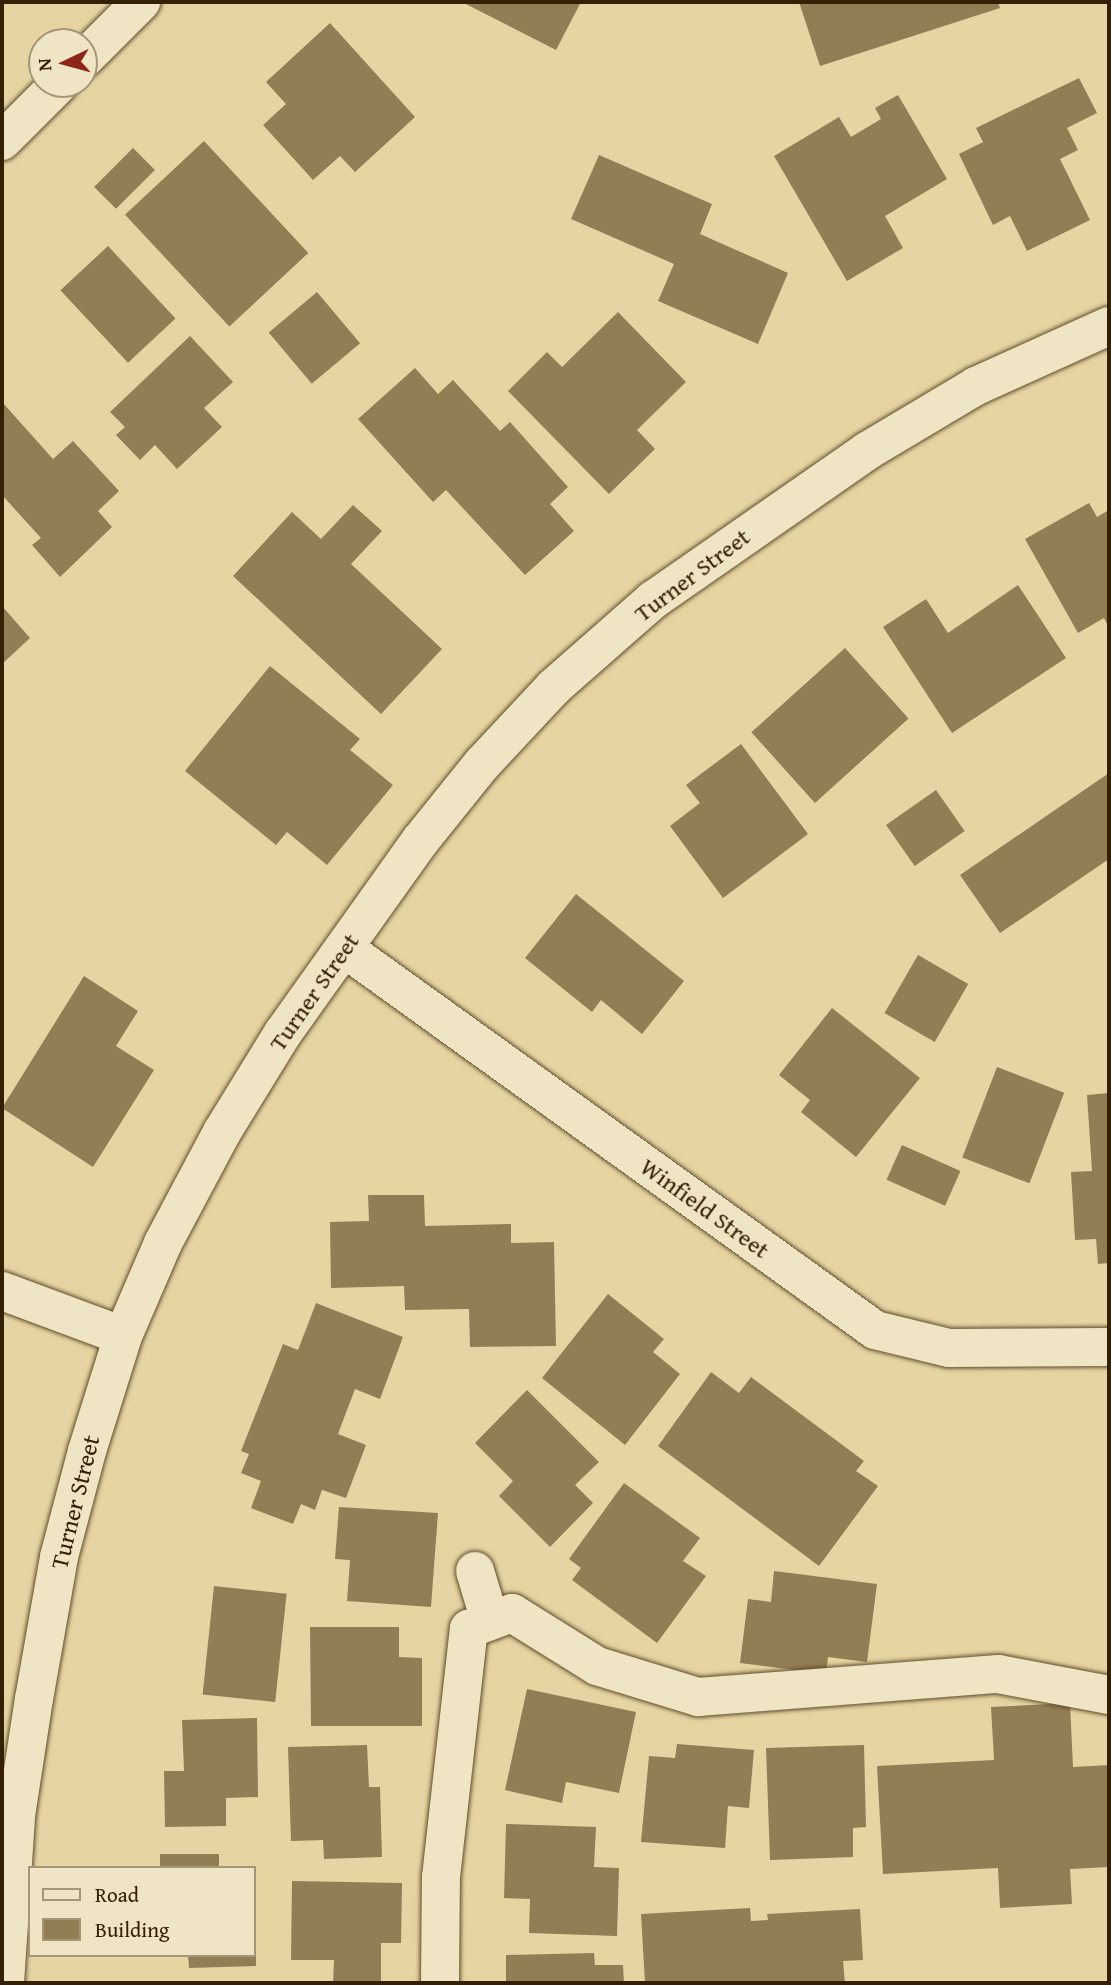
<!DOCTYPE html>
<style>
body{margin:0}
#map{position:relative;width:1111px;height:1985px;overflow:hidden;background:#e6d5a2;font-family:"Gentium Book Plus",serif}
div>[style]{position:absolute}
.building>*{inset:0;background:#917e55;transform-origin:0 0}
.roads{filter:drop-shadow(0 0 2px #604d2a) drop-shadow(0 0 2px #604d2a)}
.minor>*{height:38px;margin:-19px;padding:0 19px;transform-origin:19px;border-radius:19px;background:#efe4c3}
span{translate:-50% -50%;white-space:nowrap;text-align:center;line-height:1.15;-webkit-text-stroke:6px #efe4c3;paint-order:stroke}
.street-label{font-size:24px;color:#342002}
.frame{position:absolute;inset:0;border:4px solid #342002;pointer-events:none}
.legend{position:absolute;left:28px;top:1866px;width:228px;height:91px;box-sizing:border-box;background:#efe4c3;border:2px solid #a49676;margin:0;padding:9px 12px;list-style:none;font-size:21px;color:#342002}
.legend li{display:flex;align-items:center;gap:14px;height:35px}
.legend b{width:35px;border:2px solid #a49676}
.north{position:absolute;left:28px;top:28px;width:70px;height:70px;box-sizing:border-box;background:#efe4c3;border:2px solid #a49676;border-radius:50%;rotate:265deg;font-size:19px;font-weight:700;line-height:28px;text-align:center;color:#342002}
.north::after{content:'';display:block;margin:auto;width:24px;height:32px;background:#8f2418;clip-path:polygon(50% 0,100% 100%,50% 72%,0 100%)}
</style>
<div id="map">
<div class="building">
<i style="clip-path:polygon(462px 2px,581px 2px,556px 50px)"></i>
<i style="clip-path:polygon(799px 2px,998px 2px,1000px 8px,820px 66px)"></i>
<i style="clip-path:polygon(330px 23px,415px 117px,355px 172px,340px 156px,313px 180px,263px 125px,286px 104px,266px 82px)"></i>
<i style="clip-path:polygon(1079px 78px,1097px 113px,1067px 128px,1078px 150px,1060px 159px,1090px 220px,1027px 251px,1010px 216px,993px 225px,959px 154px,983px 142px,976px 128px)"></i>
<i style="clip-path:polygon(898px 95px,947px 179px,885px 216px,903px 248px,847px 281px,774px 156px,839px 117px,851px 137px,881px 119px,875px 108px)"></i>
<i style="left:204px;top:141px;width:153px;height:108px;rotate:47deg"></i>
<i style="left:133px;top:148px;width:31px;height:55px;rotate:45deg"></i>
<i style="clip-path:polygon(599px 155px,712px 204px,700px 234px,788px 273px,758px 344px,658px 301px,674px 264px,571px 219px)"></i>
<i style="left:108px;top:246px;width:99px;height:65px;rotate:47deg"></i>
<i style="left:317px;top:292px;width:67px;height:63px;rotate:50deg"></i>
<i style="clip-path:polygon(618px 312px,686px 382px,637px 430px,655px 449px,609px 494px,508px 391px,547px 352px,562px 367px)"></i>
<i style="clip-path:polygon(190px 336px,233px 382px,204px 408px,222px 427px,177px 469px,155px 445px,140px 460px,116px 435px,125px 427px,110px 412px)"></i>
<i style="clip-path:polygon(415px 368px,438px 394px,453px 380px,500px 431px,510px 422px,568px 487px,550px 504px,574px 531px,525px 575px,446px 490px,433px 502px,358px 419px)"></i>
<i style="clip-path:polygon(2px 402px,53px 459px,73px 441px,119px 491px,98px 511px,112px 527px,60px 577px,32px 545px,41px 538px,2px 495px)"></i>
<i style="clip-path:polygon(1089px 503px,1097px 517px,1109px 510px,1109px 628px,1104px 618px,1078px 633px,1025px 539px)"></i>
<i style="clip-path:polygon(353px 505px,382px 531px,351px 564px,442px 649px,381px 714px,233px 576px,292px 512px,321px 539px)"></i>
<i style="clip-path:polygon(1018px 585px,1066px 658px,952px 733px,883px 627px,926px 599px,948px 633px)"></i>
<i style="clip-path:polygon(2px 606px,30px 638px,2px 664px)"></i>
<i style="left:845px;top:648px;width:95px;height:126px;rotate:48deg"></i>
<i style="clip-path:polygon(270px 666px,360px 739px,350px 750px,393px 785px,327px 865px,287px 832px,276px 845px,185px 771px)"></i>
<i style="clip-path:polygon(741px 744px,808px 834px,723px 898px,670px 826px,700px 803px,686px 785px)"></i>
<i style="clip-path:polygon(1109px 773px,1109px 859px,1000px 933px,960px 875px)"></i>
<i style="left:936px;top:790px;width:50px;height:61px;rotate:55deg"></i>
<i style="clip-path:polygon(576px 894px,684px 981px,642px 1034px,601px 1000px,592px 1012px,525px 958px)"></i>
<i style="left:918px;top:955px;width:58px;height:67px;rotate:30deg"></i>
<i style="clip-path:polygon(84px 976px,138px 1011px,116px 1046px,154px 1070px,93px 1167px,2px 1108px)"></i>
<i style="clip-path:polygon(832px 1008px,920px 1078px,856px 1157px,801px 1112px,810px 1100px,779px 1075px)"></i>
<i style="left:997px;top:1067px;width:72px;height:97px;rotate:21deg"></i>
<i style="clip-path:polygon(1109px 1093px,1109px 1263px,1098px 1264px,1096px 1239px,1075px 1240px,1071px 1172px,1092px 1171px,1087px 1095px)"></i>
<i style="left:902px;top:1145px;width:64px;height:38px;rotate:24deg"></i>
<i style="clip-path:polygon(368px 1195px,424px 1195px,425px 1226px,511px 1224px,511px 1243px,554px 1242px,556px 1346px,470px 1347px,469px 1309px,405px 1310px,404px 1286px,331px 1288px,330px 1222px,369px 1221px)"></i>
<i style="clip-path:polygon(608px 1294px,664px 1339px,653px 1352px,680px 1374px,625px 1445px,542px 1378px)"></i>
<i style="clip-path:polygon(316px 1303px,403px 1337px,380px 1399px,355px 1389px,338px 1434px,366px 1445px,346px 1498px,322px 1490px,315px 1510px,301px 1504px,293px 1524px,251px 1508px,261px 1481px,241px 1473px,249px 1454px,241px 1451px,283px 1344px,298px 1350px)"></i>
<i style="clip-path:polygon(711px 1372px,739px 1393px,751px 1377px,864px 1461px,856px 1471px,878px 1486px,819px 1566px,658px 1446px)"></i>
<i style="clip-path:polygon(527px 1390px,599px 1462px,575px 1485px,593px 1503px,550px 1547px,499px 1496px,513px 1481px,475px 1443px)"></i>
<i style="clip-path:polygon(624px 1483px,700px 1538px,683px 1561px,706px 1576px,657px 1643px,572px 1580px,581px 1568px,569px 1559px)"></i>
<i style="clip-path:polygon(339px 1507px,438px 1513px,431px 1607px,347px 1601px,350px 1560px,335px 1559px)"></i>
<i style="clip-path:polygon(774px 1571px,877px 1584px,867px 1662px,828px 1657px,826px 1674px,740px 1663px,748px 1599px,771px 1602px)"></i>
<i style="left:214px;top:1586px;width:73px;height:109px;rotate:6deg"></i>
<i style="clip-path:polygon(310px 1627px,399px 1627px,399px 1657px,422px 1658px,422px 1726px,311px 1726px)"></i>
<i style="clip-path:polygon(527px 1689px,636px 1712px,619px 1793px,566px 1782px,562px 1803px,505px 1790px)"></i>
<i style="clip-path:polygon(1070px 1703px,1073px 1767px,1109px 1765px,1109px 1867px,1070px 1869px,1072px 1904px,1000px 1908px,998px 1868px,883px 1874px,877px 1766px,994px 1760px,991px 1707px)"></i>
<i style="clip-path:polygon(257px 1718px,258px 1797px,226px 1798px,226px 1826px,165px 1827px,164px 1771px,184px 1771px,182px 1720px)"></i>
<i style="clip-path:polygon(677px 1744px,754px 1750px,749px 1808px,728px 1806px,725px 1848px,641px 1842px,649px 1756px,675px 1758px)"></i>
<i style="clip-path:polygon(367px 1745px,369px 1787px,380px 1787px,382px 1857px,324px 1859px,323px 1840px,291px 1841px,288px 1747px)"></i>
<i style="clip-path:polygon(864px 1745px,866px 1827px,853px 1828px,853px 1857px,770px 1860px,766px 1748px)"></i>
<i style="clip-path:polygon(506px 1824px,596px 1827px,594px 1867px,619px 1868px,617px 1936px,529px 1933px,530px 1899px,504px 1898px)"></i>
<i style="left:160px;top:1854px;width:59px;height:14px"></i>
<i style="clip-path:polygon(292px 1881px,402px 1883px,401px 1943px,381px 1943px,381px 1983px,333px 1983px,334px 1960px,291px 1960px)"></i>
<i style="clip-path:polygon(750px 1908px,751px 1921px,768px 1920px,767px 1914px,860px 1909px,863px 1960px,843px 1961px,845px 1983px,645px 1983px,641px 1914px)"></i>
<i style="clip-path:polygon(594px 1953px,595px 1965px,623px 1965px,624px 1983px,506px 1983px,506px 1955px)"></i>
<i style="clip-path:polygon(188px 1955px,256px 1955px,256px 1966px,189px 1968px)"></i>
</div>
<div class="roads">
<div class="minor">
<i style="left:84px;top:59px;width:81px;rotate:-45deg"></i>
<i style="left:2px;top:141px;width:81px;rotate:-45deg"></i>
<i style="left:344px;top:948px;width:654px;rotate:35.73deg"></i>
<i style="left:875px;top:1330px;width:76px;rotate:13.7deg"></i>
<i style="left:949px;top:1348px;width:160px;rotate:-0.4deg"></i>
<i style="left:2px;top:1291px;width:129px;rotate:20.4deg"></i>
<i style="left:475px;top:1571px;width:52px;rotate:73.3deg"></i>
<i style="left:5px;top:1983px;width:167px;rotate:-86.2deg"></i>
<i style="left:16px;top:1816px;width:118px;rotate:-81.3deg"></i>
<i style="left:34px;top:1699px;width:144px;rotate:-80deg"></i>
<i style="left:59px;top:1557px;width:110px;rotate:-75.2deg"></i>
<i style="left:87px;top:1451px;width:121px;rotate:-72.6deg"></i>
<i style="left:123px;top:1336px;width:101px;rotate:-66.7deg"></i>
<i style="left:163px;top:1243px;width:126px;rotate:-62deg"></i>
<i style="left:222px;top:1132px;width:116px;rotate:-58.4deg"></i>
<i style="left:283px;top:1033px;width:236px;rotate:-54.5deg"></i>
<i style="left:420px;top:841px;width:99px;rotate:-51.2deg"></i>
<i style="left:482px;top:764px;width:105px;rotate:-46.9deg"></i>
<i style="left:554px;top:687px;width:132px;rotate:-41.3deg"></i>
<i style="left:653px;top:600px;width:261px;rotate:-34.8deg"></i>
<i style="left:867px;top:451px;width:127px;rotate:-30.8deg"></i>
<i style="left:976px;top:386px;width:146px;rotate:-24.3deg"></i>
<i style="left:440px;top:1983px;width:106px;rotate:-89.5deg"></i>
<i style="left:441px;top:1877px;width:250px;rotate:-83.6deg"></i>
<i style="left:469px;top:1629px;width:46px;rotate:-20.4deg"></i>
<i style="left:512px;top:1613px;width:100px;rotate:31.9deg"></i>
<i style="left:597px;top:1666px;width:106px;rotate:17.1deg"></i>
<i style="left:698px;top:1697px;width:301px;rotate:-4.4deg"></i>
<i style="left:998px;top:1674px;width:113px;rotate:10.7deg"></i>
</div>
</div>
<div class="street-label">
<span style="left:692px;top:575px;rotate:-37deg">Turner Street</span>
<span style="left:314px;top:992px;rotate:-55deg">Turner Street</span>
<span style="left:705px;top:1208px;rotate:36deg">Winfield Street</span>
<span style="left:75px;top:1502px;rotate:-76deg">Turner Street</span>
</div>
<div class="frame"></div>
<ul class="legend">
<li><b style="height:9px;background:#efe4c3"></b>Road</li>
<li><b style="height:19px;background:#917e55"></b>Building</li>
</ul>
<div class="north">N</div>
</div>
